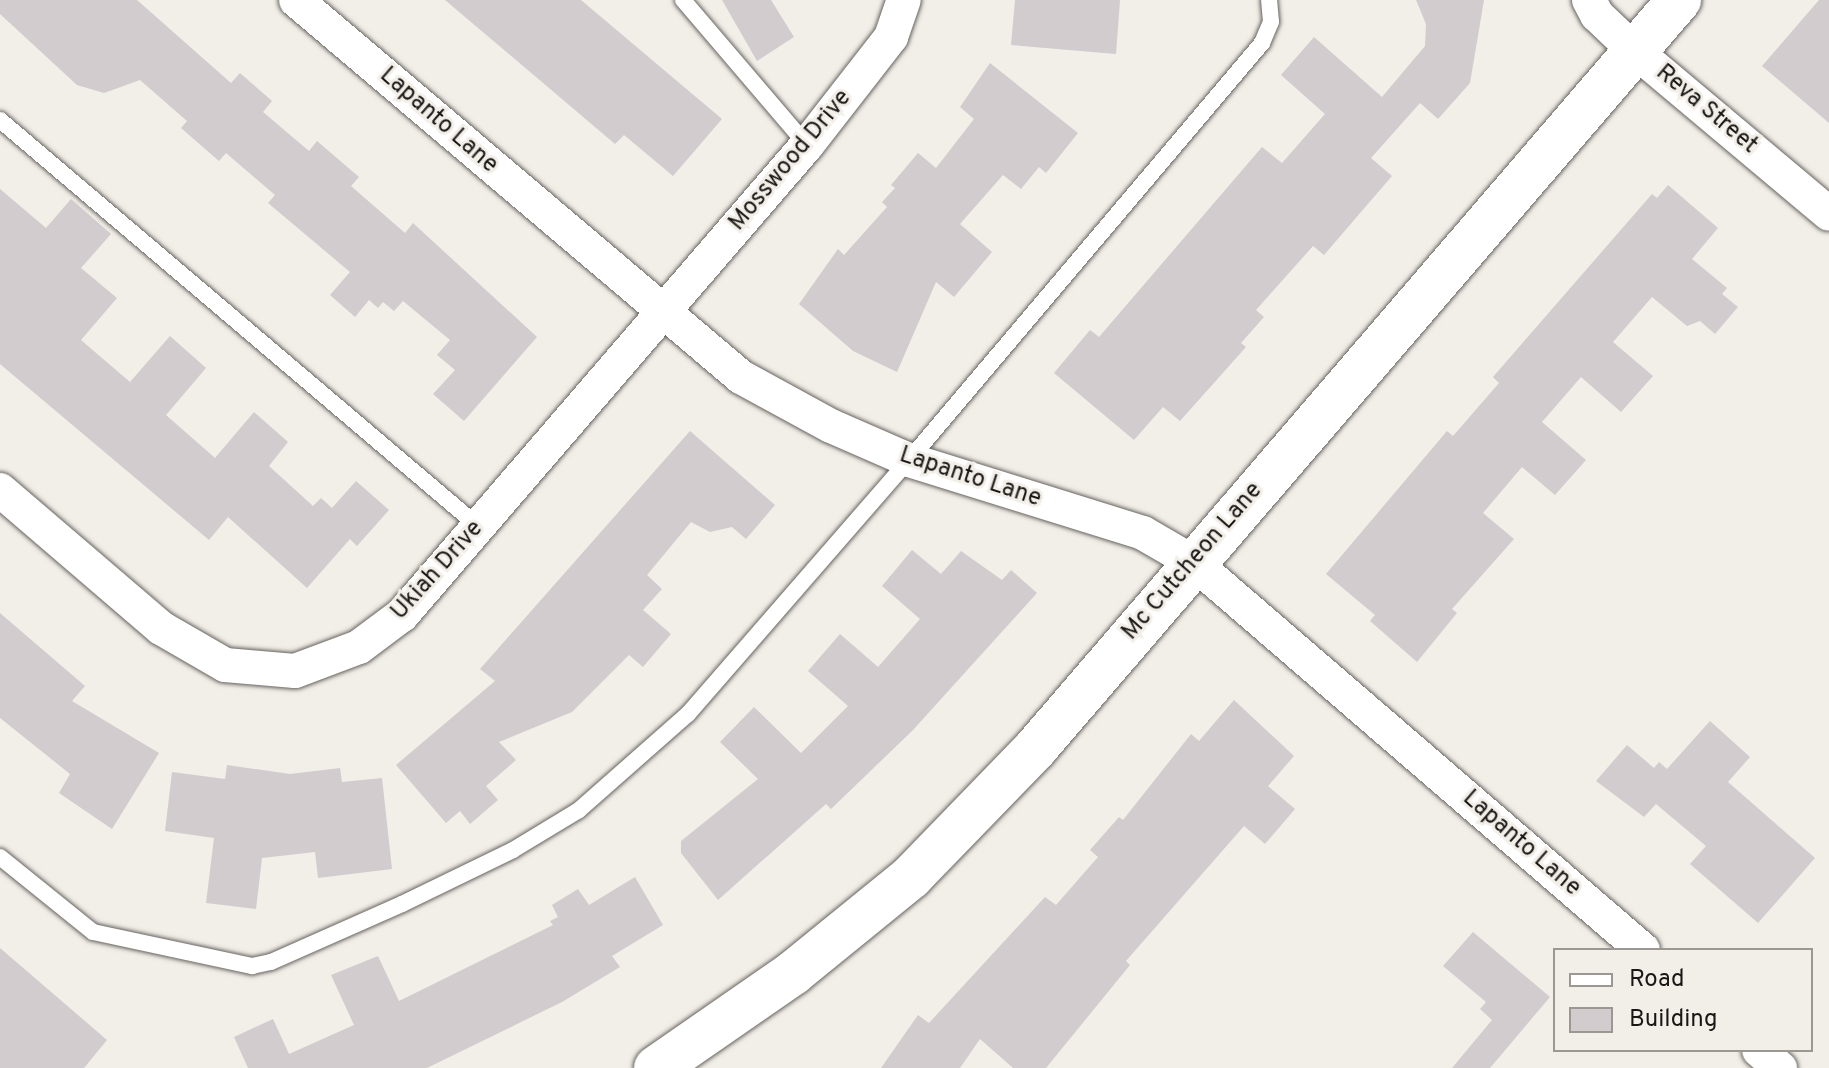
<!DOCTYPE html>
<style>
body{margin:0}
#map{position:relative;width:1829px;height:1068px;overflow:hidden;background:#f2eee8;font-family:Overpass,sans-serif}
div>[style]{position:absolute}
.building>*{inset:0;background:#d2cccf}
.roads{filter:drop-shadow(0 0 2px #67635f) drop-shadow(0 0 2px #67635f)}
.lane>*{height:16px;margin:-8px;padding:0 8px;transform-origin:8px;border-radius:8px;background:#fff}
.street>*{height:34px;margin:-17px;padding:0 17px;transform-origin:17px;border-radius:17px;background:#fff}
.secondary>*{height:44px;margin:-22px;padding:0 22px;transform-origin:22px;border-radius:22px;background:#fff}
span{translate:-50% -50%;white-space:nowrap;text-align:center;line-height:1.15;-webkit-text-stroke:6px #f2eee8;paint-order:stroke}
.street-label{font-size:24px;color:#181715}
.legend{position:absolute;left:1553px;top:948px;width:260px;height:104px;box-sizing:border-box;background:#f2eee8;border:2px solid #9b9894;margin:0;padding:10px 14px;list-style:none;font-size:24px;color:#181715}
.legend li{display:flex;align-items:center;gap:16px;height:40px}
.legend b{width:40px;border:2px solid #9b9894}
</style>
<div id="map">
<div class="building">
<i style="clip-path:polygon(0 0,137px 0,231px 83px,240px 73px,272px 101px,263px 112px,309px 151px,317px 141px,359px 177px,351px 186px,405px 233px,413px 223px,537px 337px,464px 421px,433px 394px,455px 370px,437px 355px,450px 340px,403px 301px,394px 311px,383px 302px,378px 308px,369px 300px,355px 317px,330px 295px,350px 272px,268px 203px,275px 195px,226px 153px,219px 161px,181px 128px,187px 121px,140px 80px,104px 93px,77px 85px,0 14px)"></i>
<i style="clip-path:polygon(445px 0,581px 0,722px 119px,673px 176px,624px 135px,615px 144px)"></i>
<i style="clip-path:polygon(722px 0,771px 0,794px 37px,757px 61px)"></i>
<i style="clip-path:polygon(1015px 0,1120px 0,1116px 54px,1011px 45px)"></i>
<i style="clip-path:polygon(1416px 0,1484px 0,1470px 83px,1438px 119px,1420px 103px,1371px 158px,1392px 176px,1324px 255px,1313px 246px,1256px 310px,1264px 317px,1241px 343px,1246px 347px,1180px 421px,1163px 407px,1134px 440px,1054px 373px,1090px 330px,1099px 337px,1262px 147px,1282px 163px,1325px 114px,1281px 75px,1314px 37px,1382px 97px,1425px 46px,1426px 24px)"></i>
<i style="clip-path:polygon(1819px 0,1829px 0,1829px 123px,1762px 66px)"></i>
<i style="clip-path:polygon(990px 63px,1078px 133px,1046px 173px,1039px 167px,1021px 189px,1003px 175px,960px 224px,992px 252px,954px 297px,936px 282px,897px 372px,853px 351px,799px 304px,838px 249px,844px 255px,887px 207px,882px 202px,895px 188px,891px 185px,918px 153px,936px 168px,974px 119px,960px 107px)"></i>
<i style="clip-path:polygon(1668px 185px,1718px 228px,1692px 259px,1727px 288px,1722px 294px,1738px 307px,1715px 334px,1700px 321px,1687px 326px,1652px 297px,1613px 342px,1653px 376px,1621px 412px,1581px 377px,1542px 422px,1586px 460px,1555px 495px,1522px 467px,1483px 513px,1514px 539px,1452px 609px,1457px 613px,1417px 662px,1370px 621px,1375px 615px,1326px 574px,1447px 431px,1453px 436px,1499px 383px,1493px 377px,1652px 194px,1657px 198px)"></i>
<i style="clip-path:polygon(0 189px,46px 228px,71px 199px,111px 234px,81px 268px,117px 298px,81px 340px,130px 382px,170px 336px,206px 368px,166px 415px,215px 458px,254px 412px,288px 442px,269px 466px,313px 506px,321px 498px,332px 508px,356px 481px,389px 510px,357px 546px,350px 539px,307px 588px,228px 517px,209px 540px,0 364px)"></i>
<i style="clip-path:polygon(690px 431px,775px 505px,746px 539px,732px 527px,710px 532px,691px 522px,647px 575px,662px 589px,643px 610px,671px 634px,643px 667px,629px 655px,572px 712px,499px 742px,516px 760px,486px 786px,498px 800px,470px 824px,460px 811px,446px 823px,396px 765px,495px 681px,480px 669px)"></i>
<i style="clip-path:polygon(912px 550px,941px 574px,961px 551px,1002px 580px,1011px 570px,1037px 593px,913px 730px,831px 809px,826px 804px,718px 900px,681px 853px,681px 841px,758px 779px,720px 742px,754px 707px,801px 753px,848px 706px,808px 671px,840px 634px,878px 667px,920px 619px,882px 586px)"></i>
<i style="clip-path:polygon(0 613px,85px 686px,72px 701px,159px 753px,112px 829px,59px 793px,70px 774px,0 718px)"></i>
<i style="clip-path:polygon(1234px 700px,1294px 756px,1268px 786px,1295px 809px,1265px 844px,1244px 826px,1126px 961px,1130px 965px,1046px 1068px,1013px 1068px,980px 1039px,960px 1068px,881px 1068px,918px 1015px,929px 1023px,1045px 897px,1056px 905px,1098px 857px,1090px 850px,1119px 817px,1123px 820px,1191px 734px,1199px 741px)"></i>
<i style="clip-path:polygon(1710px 721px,1750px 757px,1728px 782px,1815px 858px,1758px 923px,1690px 864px,1706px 846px,1656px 804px,1644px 817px,1596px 781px,1627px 745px,1654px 768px,1659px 762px,1667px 769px)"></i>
<i style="clip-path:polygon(227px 765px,290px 774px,340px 768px,342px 782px,382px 778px,392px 869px,318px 878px,315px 852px,262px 858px,256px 909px,206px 903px,214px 838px,165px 831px,172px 772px,225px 779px)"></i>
<i style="clip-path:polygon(635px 877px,663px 925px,612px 956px,620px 967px,562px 1002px,427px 1068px,248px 1068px,234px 1037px,273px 1019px,289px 1054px,354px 1025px,331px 975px,378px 956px,399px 1001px,553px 925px,550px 921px,558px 917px,552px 905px,578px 889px,589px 905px)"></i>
<i style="clip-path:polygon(1473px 932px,1550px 997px,1490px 1068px,1452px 1068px,1492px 1020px,1480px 1009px,1486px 1002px,1443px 966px)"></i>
<i style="clip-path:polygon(0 948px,107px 1040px,84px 1068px,0 1068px)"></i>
</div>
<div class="roads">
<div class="lane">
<i style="left:683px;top:0;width:191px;rotate:49.5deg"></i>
<i style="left:0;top:120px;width:629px;rotate:40.35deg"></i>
<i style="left:0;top:857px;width:119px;rotate:38.9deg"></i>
<i style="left:93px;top:932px;width:163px;rotate:12.1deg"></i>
<i style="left:252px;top:966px;width:19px;rotate:-12deg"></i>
<i style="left:271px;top:962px;width:143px;rotate:-23.9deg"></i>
<i style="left:402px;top:904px;width:123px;rotate:-25.9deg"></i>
<i style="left:513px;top:850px;width:77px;rotate:-31.2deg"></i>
<i style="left:579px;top:810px;width:145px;rotate:-41.4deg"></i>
<i style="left:688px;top:714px;width:337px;rotate:-49deg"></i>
<i style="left:909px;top:460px;width:546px;rotate:-49.75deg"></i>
<i style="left:1262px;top:43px;width:23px;rotate:-67deg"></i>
<i style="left:1271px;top:22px;width:22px;rotate:-95deg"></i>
</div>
<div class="street">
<i style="left:296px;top:0;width:583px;rotate:40.27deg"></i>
<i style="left:741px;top:377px;width:102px;rotate:28.6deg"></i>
<i style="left:831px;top:426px;width:85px;rotate:23.6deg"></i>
<i style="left:909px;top:460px;width:245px;rotate:17.3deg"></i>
<i style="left:1143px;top:533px;width:58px;rotate:30.1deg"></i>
<i style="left:1193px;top:562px;width:594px;rotate:40.77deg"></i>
<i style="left:1589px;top:0;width:17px;rotate:62deg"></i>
<i style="left:1597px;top:15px;width:52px;rotate:43.5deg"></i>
<i style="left:1635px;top:51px;width:253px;rotate:40deg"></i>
<i style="left:0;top:490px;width:212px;rotate:40.6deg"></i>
<i style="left:161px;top:628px;width:74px;rotate:30deg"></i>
<i style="left:225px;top:665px;width:70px;rotate:4.9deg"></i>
<i style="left:295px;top:671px;width:68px;rotate:-20.6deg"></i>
<i style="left:359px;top:647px;width:54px;rotate:-36.7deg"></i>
<i style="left:402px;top:615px;width:620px;rotate:-49.25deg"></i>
<i style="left:807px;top:145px;width:137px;rotate:-52.1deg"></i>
<i style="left:891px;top:37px;width:39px;rotate:-71deg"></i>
<i style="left:1759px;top:1050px;width:28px;rotate:41deg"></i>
</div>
<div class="secondary">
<i style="left:656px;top:1068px;width:167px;rotate:-34.7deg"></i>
<i style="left:793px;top:973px;width:152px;rotate:-39.1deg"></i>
<i style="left:911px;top:877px;width:178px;rotate:-45.9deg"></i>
<i style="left:1035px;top:749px;width:988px;rotate:-49.31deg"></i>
</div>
</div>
<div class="street-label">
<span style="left:1706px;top:110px;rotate:40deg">Reva Street</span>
<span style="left:438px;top:121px;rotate:41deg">Lapanto Lane</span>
<span style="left:791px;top:161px;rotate:-50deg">Mosswood Drive</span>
<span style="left:970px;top:478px;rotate:18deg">Lapanto Lane</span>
<span style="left:1193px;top:562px;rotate:-49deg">Mc Cutcheon Lane</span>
<span style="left:438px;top:571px;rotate:-48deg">Ukiah Drive</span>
<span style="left:1521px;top:844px;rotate:41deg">Lapanto Lane</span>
</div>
<ul class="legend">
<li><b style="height:10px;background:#fff"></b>Road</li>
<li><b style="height:22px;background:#d2cccf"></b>Building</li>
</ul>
</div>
